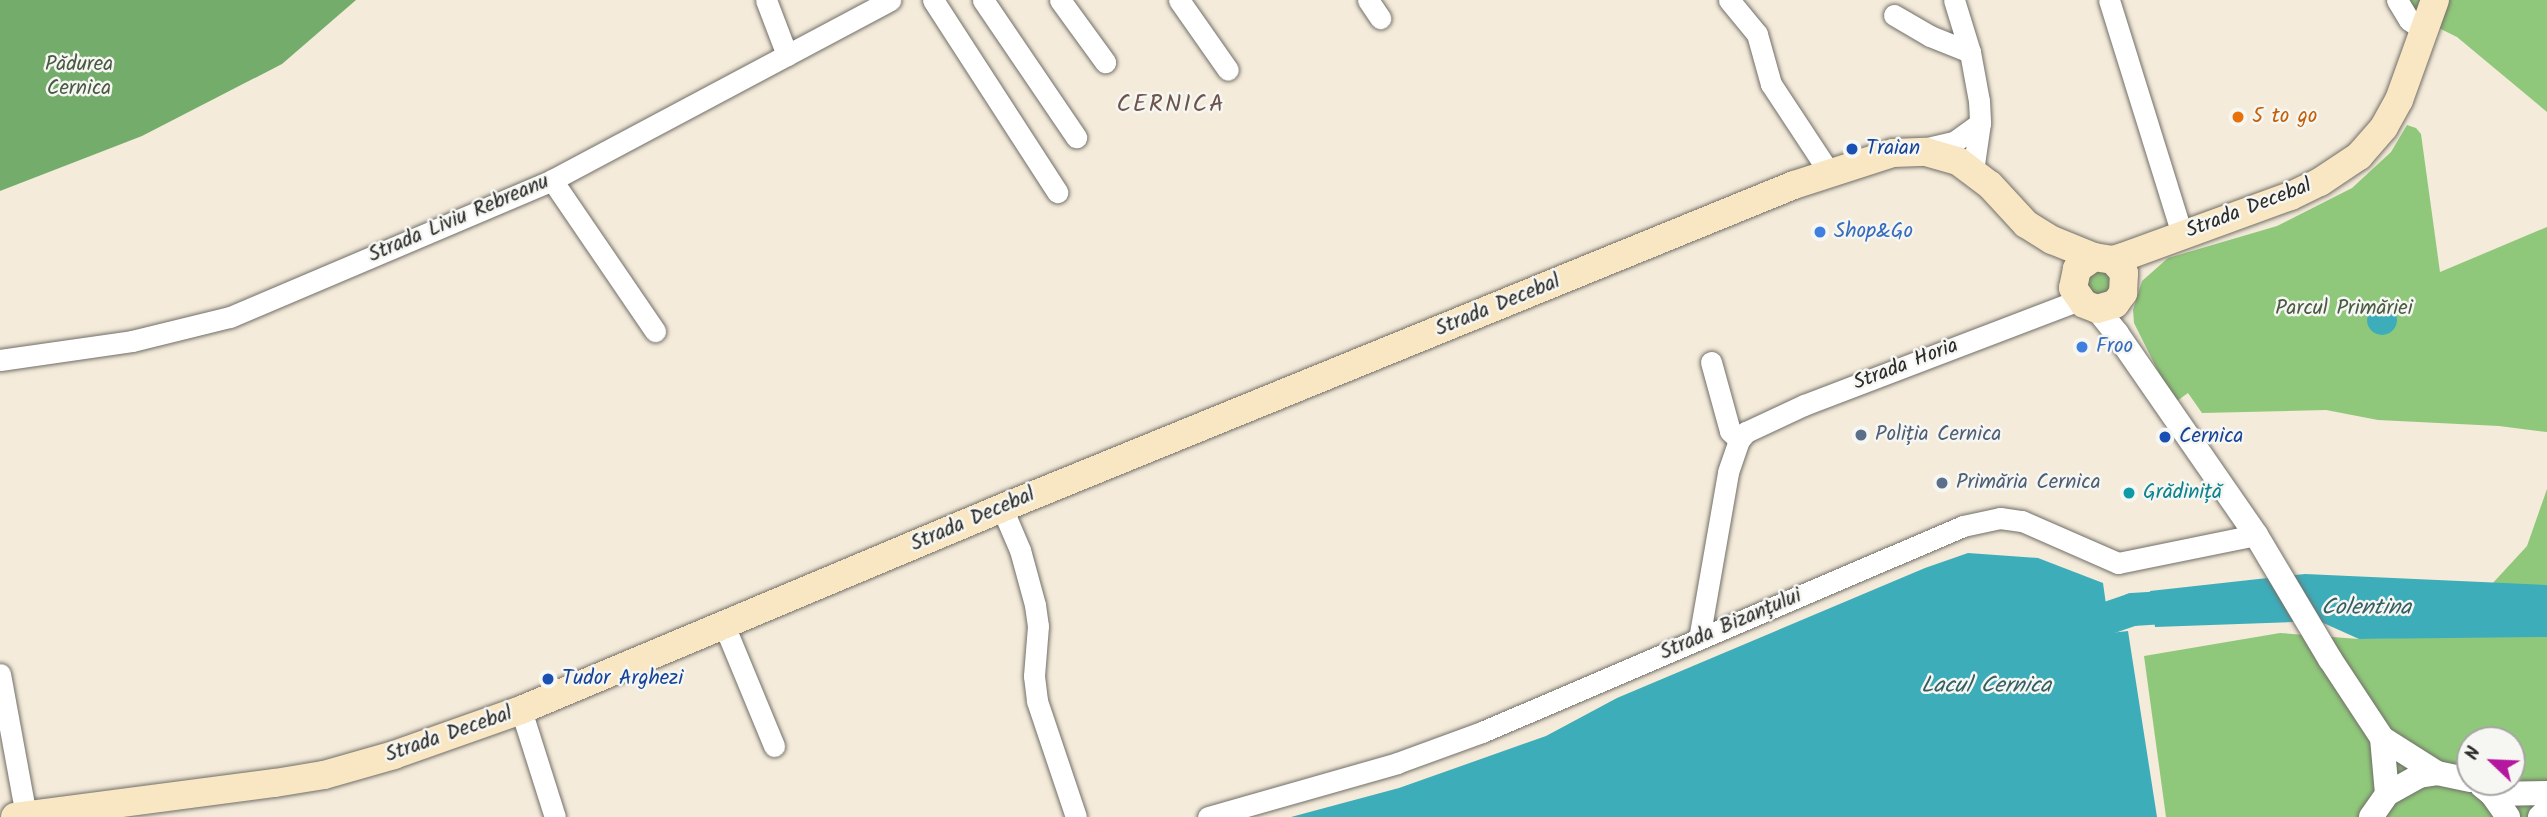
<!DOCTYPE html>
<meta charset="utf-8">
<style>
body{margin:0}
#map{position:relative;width:2547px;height:817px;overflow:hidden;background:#f4ebda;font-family:Kalam,sans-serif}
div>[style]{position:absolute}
.green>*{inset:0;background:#90c87b}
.forest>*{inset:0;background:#74ac6b}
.water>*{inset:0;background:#3eadba}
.round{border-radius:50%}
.river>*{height:33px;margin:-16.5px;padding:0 16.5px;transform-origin:16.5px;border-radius:16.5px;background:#3eadba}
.roads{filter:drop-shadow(0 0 2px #716e68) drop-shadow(0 0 2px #716e68)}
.minor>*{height:21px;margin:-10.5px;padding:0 10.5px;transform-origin:10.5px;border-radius:10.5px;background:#fff}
.tertiary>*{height:24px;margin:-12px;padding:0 12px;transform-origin:12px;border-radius:12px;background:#fff}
.secondary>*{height:28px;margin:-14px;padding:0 14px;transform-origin:14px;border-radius:14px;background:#f9e7c3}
.dots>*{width:19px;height:19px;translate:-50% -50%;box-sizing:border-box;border:4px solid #f6f6f2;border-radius:50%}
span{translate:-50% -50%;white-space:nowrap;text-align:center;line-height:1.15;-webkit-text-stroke:5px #f6f6f2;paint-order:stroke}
.park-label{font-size:21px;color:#495a43}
.food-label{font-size:21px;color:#c56008}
.left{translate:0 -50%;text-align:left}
.transit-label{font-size:21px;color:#164399}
.street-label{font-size:21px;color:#2b2b2b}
.shop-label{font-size:21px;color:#366cbe}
.service-label{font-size:21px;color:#4e5e75}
.culture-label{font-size:21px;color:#0d838f}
.water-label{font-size:23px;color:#335f64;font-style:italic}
.quarter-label{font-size:24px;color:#6c544c;letter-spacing:2px}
.north{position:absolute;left:2456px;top:726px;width:70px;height:70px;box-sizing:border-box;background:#f6f6f2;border:2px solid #a5a5a2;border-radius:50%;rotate:293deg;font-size:19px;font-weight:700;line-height:28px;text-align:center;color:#2b2b2b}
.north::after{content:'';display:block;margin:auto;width:24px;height:32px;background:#b5179e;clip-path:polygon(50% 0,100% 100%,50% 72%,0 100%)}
</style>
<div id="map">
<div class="green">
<i style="clip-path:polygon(2403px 0,2547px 0,2547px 112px,2457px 37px,2408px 13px)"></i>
<i style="clip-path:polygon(2407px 125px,2416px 128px,2421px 134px,2440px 272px,2547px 227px,2547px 432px,2499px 426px,2378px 420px,2326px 410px,2202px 413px,2188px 393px,2174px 403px,2134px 323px,2133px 310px,2142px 281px,2168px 258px,2277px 226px,2352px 188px,2391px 152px)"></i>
<i style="clip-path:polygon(2096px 268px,2112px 276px,2109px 294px,2090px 295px,2085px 277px)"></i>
<i style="clip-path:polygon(evenodd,2547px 489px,2547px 817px,2166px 817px,2144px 656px,2280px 633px,2359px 639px,2443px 637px,2527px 546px,2547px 489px,2470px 740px,2512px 740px,2512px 782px,2470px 782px,2470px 740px)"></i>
</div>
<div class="forest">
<i style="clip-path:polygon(0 0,356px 0,282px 64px,142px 136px,0 191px)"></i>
</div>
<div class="water">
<i class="round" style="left:2367px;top:305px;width:30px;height:30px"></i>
<i style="clip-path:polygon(1968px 553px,2038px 558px,2103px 583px,2110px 633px,2128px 631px,2157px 817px,1291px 817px,1399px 788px,1546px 736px,1617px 698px,1925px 568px)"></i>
<i style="clip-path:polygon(2305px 574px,2547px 585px,2547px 637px,2359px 639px,2319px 621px,2155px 627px,2150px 591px)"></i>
</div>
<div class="river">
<i style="left:2065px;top:632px;width:71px;rotate:-18.9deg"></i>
<i style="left:2132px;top:609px;width:64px;rotate:-3.6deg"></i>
</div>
<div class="roads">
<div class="minor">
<i style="left:766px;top:0;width:59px;rotate:69.1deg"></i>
<i style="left:933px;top:0;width:229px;rotate:57.1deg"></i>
<i style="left:983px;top:0;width:166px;rotate:55.8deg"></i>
<i style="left:1060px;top:0;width:77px;rotate:54deg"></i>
<i style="left:1179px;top:0;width:85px;rotate:55deg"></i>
<i style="left:1368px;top:0;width:22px;rotate:56deg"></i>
<i style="left:1729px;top:0;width:44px;rotate:50.5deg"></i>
<i style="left:1757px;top:34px;width:52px;rotate:74.4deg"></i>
<i style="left:1771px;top:84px;width:105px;rotate:56.6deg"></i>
<i style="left:1954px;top:0;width:54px;rotate:72.9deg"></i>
<i style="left:1970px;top:52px;width:50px;rotate:79.6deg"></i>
<i style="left:1979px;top:101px;width:22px;rotate:87deg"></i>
<i style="left:1980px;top:123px;width:49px;rotate:98.3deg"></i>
<i style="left:2109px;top:0;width:245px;rotate:72.7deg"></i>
<i style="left:2397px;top:0;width:23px;rotate:59deg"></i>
<i style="left:2409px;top:20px;width:19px;rotate:35deg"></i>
<i style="left:1894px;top:15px;width:42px;rotate:30.3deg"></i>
<i style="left:1930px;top:36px;width:43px;rotate:21.8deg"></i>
<i style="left:1923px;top:149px;width:32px;rotate:-13deg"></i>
<i style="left:1954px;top:142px;width:32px;rotate:-36deg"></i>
<i style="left:552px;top:180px;width:183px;rotate:55.7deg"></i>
<i style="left:0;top:360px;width:133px;rotate:-8.2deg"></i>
<i style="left:132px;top:341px;width:101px;rotate:-13.8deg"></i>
<i style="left:230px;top:317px;width:350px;rotate:-23deg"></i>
<i style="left:552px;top:180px;width:383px;rotate:-28deg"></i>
<i style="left:1711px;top:362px;width:72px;rotate:74.6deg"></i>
<i style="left:1730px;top:431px;width:13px;rotate:45deg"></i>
<i style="left:1002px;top:508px;width:46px;rotate:66.8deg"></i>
<i style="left:1020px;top:550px;width:57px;rotate:74.7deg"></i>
<i style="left:1035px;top:605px;width:21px;rotate:82deg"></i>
<i style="left:1038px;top:626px;width:50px;rotate:94.6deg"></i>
<i style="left:1034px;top:676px;width:25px;rotate:83deg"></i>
<i style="left:1037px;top:701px;width:122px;rotate:71.4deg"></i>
<i style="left:724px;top:625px;width:131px;rotate:67.5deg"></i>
<i style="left:1699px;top:639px;width:169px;rotate:-80.1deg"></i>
<i style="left:1728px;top:472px;width:34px;rotate:-71deg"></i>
<i style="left:1739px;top:440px;width:11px;rotate:-49deg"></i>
<i style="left:1746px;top:432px;width:64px;rotate:-25deg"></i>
<i style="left:1804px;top:405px;width:294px;rotate:-20.9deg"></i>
<i style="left:0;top:674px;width:144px;rotate:79.6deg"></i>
<i style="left:521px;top:710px;width:112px;rotate:72.4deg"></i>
<i style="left:1208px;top:817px;width:197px;rotate:-15.9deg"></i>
<i style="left:1397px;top:763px;width:90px;rotate:-20deg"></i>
<i style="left:1482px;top:732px;width:523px;rotate:-23.18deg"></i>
<i style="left:1963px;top:526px;width:38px;rotate:-12deg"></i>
<i style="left:2000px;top:518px;width:22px;rotate:8deg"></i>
<i style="left:2022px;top:521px;width:105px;rotate:23.6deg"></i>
<i style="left:2118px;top:563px;width:141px;rotate:-11.5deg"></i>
</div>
<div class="tertiary">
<i style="left:2097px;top:309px;width:32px;rotate:51deg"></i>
<i style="left:2117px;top:334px;width:244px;rotate:55.3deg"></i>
<i style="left:2256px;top:535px;width:144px;rotate:59.2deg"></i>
<i style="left:2330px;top:659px;width:95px;rotate:56.6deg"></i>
<i style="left:2382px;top:738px;width:65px;rotate:32.5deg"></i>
<i style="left:2382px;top:738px;width:56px;rotate:84.9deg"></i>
<i style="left:2482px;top:786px;width:13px;rotate:39deg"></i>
<i style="left:2492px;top:794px;width:28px;rotate:55deg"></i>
<i style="left:2492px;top:794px;width:55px;rotate:-1deg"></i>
<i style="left:2371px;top:817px;width:28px;rotate:-55deg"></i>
<i style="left:2387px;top:794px;width:37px;rotate:-29deg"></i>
<i style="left:2419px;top:776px;width:18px;rotate:-9deg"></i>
<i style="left:2437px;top:773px;width:34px;rotate:12deg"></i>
<i style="left:2540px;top:817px;width:10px;rotate:-45deg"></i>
</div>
<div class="secondary">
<i style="left:2094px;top:257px;width:21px;rotate:145deg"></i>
<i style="left:2077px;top:269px;width:19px;rotate:102deg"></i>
<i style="left:2073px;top:288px;width:19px;rotate:55deg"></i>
<i style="left:2084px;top:304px;width:14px;rotate:21deg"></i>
<i style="left:2097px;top:309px;width:19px;rotate:-16deg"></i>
<i style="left:2115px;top:304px;width:14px;rotate:-54deg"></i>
<i style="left:2123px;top:293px;width:20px;rotate:-87deg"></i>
<i style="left:2124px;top:273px;width:17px;rotate:-130deg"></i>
<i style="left:15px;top:817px;width:262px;rotate:-7.5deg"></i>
<i style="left:275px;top:783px;width:50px;rotate:-9.3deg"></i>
<i style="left:324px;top:775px;width:73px;rotate:-15.9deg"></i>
<i style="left:394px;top:755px;width:135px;rotate:-19.5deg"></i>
<i style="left:521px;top:710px;width:522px;rotate:-22.78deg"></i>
<i style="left:1002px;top:508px;width:855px;rotate:-22.19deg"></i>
<i style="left:1794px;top:185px;width:104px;rotate:-17.9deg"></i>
<i style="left:1893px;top:153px;width:33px;rotate:-2deg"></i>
<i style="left:1926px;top:152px;width:33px;rotate:16deg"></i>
<i style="left:1958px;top:161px;width:40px;rotate:37deg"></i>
<i style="left:1990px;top:185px;width:53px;rotate:47.3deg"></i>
<i style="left:2026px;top:224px;width:31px;rotate:32deg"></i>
<i style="left:2052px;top:240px;width:45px;rotate:22deg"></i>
<i style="left:2094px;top:257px;width:19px;rotate:9deg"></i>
<i style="left:2113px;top:260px;width:10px;rotate:-17deg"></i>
<i style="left:2123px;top:257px;width:179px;rotate:-20deg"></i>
<i style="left:2291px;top:196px;width:32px;rotate:-26deg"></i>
<i style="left:2320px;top:182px;width:47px;rotate:-33.7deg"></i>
<i style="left:2359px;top:156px;width:38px;rotate:-49deg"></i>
<i style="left:2384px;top:127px;width:31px;rotate:-61deg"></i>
<i style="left:2399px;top:100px;width:106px;rotate:-70.2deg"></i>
</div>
</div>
<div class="dots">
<i style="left:2238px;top:117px;background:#e8710a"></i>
<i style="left:1852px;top:149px;background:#1a4fb4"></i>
<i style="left:1820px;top:232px;background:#3f7fe0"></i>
<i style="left:2082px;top:347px;background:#3f7fe0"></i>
<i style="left:1861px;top:435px;background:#5c6f8a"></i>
<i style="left:2165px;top:437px;background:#1a4fb4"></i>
<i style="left:1942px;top:483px;background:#5c6f8a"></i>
<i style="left:2129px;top:493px;background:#0f9aa8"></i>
<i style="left:548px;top:679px;background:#1a4fb4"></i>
</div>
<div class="park-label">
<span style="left:79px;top:77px">Pădurea<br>Cernica</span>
<span style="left:2344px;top:309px">Parcul Primăriei</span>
</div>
<div class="food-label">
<span class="left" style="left:2252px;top:117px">5 to go</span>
</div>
<div class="transit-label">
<span class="left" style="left:1866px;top:149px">Traian</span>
<span class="left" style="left:2179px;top:437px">Cernica</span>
<span class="left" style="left:562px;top:679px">Tudor Arghezi</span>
</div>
<div class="street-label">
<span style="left:2249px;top:209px;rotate:-21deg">Strada Decebal</span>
<span style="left:459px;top:219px;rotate:-23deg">Strada Liviu Rebreanu</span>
<span style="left:1498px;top:306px;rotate:-22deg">Strada Decebal</span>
<span style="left:1906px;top:365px;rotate:-21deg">Strada Horia</span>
<span style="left:973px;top:520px;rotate:-23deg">Strada Decebal</span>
<span style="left:1731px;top:625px;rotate:-23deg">Strada Bizanțului</span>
<span style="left:449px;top:735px;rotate:-19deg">Strada Decebal</span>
</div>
<div class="shop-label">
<span class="left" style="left:1834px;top:232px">Shop&amp;Go</span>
<span class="left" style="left:2096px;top:347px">Froo</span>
</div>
<div class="service-label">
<span class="left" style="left:1875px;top:435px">Poliția Cernica</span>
<span class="left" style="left:1956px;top:483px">Primăria Cernica</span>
</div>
<div class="culture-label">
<span class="left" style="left:2143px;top:493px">Grădiniță</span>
</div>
<div class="water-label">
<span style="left:2366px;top:608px">Colentina</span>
<span style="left:1986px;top:686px">Lacul Cernica</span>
</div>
<div class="quarter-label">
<span style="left:1171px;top:105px">CERNICA</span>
</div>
<div class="north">N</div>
</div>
